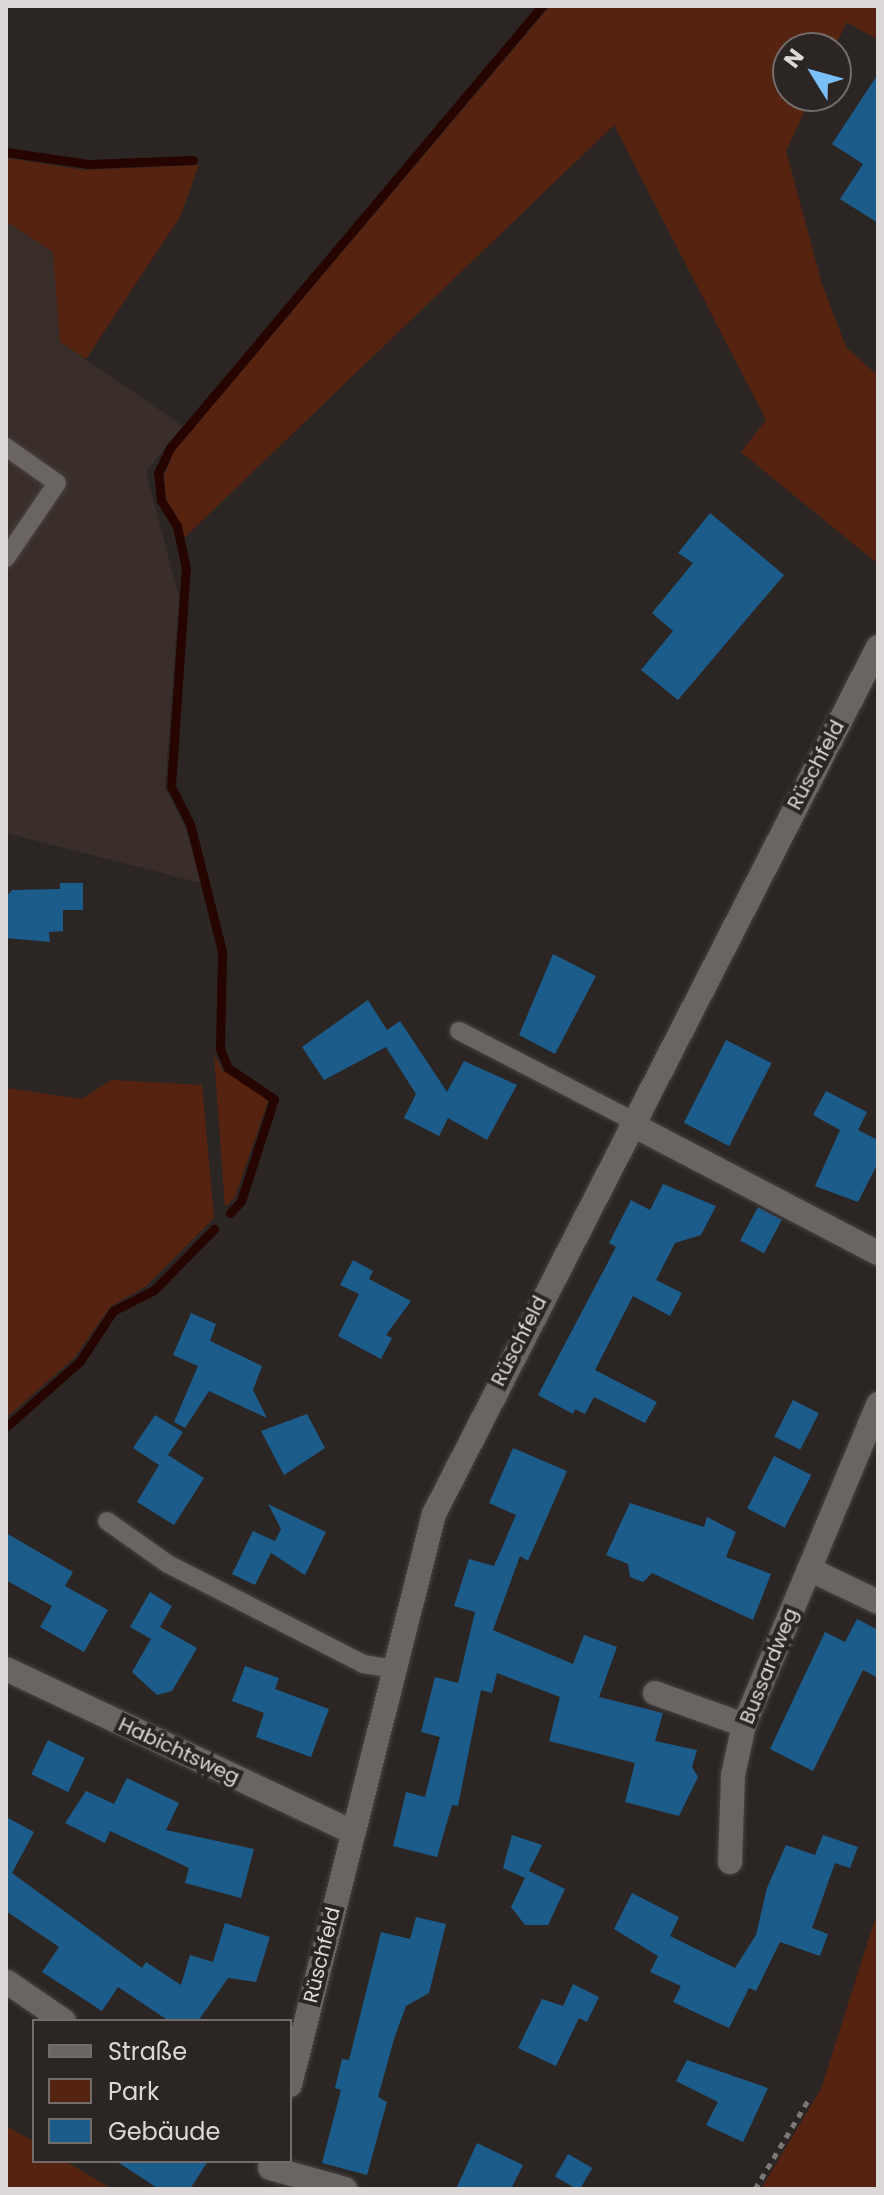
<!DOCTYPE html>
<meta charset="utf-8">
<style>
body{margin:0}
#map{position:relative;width:884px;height:2195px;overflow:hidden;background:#2b2624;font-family:Poppins,sans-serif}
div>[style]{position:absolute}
.built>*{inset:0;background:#392e2a}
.green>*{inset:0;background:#572311}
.stream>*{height:9px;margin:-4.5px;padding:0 4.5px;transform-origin:4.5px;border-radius:4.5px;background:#260500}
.building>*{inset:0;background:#1c5c8b;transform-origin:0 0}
.path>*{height:5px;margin-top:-2.5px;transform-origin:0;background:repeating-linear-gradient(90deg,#7b7775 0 6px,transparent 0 12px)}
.roads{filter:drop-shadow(0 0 2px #484342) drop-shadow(0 0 2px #484342)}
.service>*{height:18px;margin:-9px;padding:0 9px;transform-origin:9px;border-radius:9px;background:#6a6462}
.minor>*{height:24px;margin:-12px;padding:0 12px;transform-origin:12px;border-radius:12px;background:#6a6462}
span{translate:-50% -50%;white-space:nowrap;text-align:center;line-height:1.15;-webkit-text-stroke:8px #2b2624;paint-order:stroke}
.street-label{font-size:20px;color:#dcd8d7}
.frame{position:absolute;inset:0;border:8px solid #dcd8d7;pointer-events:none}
.legend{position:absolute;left:32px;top:2019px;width:260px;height:144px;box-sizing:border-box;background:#2b2624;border:2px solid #726d6c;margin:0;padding:10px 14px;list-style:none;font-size:24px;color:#dcd8d7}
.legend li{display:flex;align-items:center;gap:16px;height:40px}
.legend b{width:40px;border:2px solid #726d6c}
.north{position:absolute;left:772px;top:32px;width:80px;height:80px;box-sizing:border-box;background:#2b2624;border:2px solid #726d6c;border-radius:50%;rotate:307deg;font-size:22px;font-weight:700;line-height:32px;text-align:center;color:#dcd8d7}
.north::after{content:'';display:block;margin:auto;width:28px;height:36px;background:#7abff8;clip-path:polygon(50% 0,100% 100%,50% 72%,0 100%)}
</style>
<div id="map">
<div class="built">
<i style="clip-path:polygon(6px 221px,53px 252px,60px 342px,183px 426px,146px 472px,179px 597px,165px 788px,185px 826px,201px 883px,6px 833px)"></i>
</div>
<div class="green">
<i style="clip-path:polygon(550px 6px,878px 6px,878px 40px,847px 22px,834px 48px,788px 48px,788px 96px,812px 96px,786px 151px,822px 284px,846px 347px,878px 376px,878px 564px,741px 452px,766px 420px,614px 125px,184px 538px,166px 498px,164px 476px,174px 451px)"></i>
<i style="clip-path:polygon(6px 158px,84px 170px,199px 165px,180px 217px,86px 359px,60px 342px,53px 252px,6px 221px)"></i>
<i style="clip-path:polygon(214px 1054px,223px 1071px,269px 1098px,235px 1197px,225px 1207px)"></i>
<i style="clip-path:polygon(111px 1080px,202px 1085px,214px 1218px,146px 1286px,110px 1307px,74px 1358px,6px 1418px,6px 1088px,82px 1099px)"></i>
<i style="clip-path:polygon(878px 1910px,878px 2189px,761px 2189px,821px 2089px)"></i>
<i style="clip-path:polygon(6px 2126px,34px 2142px,34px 2161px,65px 2161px,112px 2189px,6px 2189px)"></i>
</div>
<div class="stream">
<i style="left:6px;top:152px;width:83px;rotate:8.3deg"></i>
<i style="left:88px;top:164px;width:105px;rotate:-2.2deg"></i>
<i style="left:230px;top:1213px;width:16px;rotate:-47deg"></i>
<i style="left:241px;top:1201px;width:107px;rotate:-72.1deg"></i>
<i style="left:274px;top:1099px;width:55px;rotate:-146deg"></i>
<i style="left:228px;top:1068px;width:21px;rotate:-113deg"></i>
<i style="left:220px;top:1049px;width:98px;rotate:-88.8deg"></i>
<i style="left:222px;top:951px;width:131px;rotate:-104.1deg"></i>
<i style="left:190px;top:824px;width:42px;rotate:-116.6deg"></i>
<i style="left:171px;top:786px;width:219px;rotate:-86.1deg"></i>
<i style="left:186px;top:568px;width:43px;rotate:-102.1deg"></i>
<i style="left:177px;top:526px;width:31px;rotate:-122deg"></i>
<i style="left:161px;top:500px;width:27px;rotate:-96deg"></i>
<i style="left:158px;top:473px;width:28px;rotate:-64deg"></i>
<i style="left:170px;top:448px;width:578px;rotate:-49.92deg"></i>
<i style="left:6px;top:1427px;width:99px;rotate:-41.7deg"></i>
<i style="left:80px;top:1361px;width:60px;rotate:-56.6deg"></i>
<i style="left:113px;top:1311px;width:46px;rotate:-27.1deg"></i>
<i style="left:154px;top:1290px;width:86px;rotate:-45.5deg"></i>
</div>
<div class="building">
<i style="clip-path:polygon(878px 74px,878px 223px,840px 199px,863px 164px,832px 144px)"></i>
<i style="clip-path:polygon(710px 513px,784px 575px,678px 700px,641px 670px,673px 631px,652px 613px,693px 563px,678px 553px)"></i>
<i style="clip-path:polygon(60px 883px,83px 883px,83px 910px,63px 910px,63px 931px,49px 932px,50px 942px,6px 938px,6px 897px,12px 890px,60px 889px)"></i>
<i style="clip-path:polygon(553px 954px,596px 976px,555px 1054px,519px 1035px)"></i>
<i style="clip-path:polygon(368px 1000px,387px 1030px,400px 1021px,447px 1092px,464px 1061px,517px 1085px,487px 1140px,448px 1118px,439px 1136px,404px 1118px,416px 1094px,386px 1047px,324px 1080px,302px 1047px)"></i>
<i style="left:726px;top:1040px;width:51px;height:93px;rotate:27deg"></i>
<i style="clip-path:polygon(826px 1091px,867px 1112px,858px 1130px,878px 1140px,878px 1163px,858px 1202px,815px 1186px,840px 1130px,813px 1115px)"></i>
<i style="clip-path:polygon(663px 1184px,716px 1206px,701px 1235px,675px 1243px,656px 1280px,682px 1293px,670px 1316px,633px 1296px,595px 1370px,657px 1402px,645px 1423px,594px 1397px,585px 1414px,575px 1409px,573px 1414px,538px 1395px,616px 1247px,609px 1243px,631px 1200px,650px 1210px)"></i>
<i style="left:758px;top:1207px;width:27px;height:38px;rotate:28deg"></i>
<i style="clip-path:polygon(353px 1260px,373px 1271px,369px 1279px,411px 1301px,386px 1335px,392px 1338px,381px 1359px,338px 1336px,359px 1294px,340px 1285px)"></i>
<i style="clip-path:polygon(191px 1313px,216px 1324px,210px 1341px,262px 1366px,253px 1390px,267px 1418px,209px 1391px,185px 1428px,174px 1422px,198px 1366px,173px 1355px)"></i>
<i style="left:793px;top:1400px;width:29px;height:41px;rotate:27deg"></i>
<i style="clip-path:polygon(307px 1414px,325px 1448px,284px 1475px,261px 1431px)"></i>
<i style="clip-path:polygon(155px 1415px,183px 1432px,168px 1455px,204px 1478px,174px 1525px,137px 1502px,159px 1465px,133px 1448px)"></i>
<i style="clip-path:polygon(513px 1448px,567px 1471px,528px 1561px,520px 1556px,493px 1630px,573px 1664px,584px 1635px,617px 1647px,599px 1697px,663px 1713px,655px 1741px,697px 1750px,692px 1767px,698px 1777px,679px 1816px,625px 1802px,635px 1763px,549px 1741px,560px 1697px,497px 1673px,492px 1693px,481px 1690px,458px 1806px,452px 1805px,437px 1857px,393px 1846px,406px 1792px,425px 1797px,440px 1737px,421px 1732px,435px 1677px,458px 1683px,475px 1612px,454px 1606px,469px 1559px,494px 1566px,516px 1515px,489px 1503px)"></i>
<i style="left:774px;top:1456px;width:42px;height:59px;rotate:27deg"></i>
<i style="clip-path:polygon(630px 1503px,704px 1527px,707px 1517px,736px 1532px,726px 1557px,771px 1574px,753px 1620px,652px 1573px,643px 1582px,630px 1577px,628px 1564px,606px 1555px)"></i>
<i style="clip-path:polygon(268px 1504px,326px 1532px,305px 1575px,271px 1553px,255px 1585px,232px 1574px,253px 1531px,275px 1541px,281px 1529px)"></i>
<i style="clip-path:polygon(6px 1533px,73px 1572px,65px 1586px,108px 1610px,84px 1652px,40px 1627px,52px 1606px,6px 1580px)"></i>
<i style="clip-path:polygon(150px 1592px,172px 1606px,160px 1627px,197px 1648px,172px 1691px,157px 1695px,132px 1672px,151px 1639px,130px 1627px)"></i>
<i style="clip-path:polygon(857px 1619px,878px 1630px,878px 1678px,863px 1670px,813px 1771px,770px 1749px,825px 1632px,845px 1642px)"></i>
<i style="clip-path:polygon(245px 1666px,279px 1678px,275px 1689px,329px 1709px,311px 1757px,256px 1737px,264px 1713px,232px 1701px)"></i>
<i style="left:48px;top:1740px;width:41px;height:38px;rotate:26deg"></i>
<i style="clip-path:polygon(127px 1778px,179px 1803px,166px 1830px,254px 1849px,241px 1898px,185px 1883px,189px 1868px,110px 1831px,105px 1843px,65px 1823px,86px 1791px,114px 1804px)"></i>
<i style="clip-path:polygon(6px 1817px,34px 1832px,12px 1873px,142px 1968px,146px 1962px,181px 1985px,190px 1955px,213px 1962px,225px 1923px,270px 1937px,256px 1982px,228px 1978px,198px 2021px,169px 2021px,118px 1987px,102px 2011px,42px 1972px,59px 1947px,6px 1911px)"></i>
<i style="clip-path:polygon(512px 1835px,542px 1845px,529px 1871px,565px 1889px,548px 1925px,525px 1925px,511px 1907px,525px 1878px,503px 1868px)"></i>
<i style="clip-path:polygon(823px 1835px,858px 1847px,850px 1868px,835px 1863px,812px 1928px,828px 1934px,820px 1956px,780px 1942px,756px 1991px,749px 1988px,729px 2028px,673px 2002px,681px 1986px,650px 1972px,658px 1956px,614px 1929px,632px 1893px,679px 1917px,670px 1936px,735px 1968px,756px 1935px,767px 1888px,786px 1845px,815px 1855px)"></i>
<i style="clip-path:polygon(416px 1917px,446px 1924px,429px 1993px,406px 2006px,394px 2039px,378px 2097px,387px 2102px,367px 2175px,322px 2163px,341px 2090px,335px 2088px,342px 2059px,349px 2060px,381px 1932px,410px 1939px)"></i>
<i style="clip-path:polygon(573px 1984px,599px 1997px,587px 2022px,579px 2018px,556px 2066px,518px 2048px,542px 1999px,563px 2006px)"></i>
<i style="clip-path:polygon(687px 2060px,768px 2088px,743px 2142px,706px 2125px,718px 2102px,676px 2081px)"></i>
<i style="clip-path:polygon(477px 2143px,523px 2165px,511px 2189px,456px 2189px)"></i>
<i style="left:568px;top:2154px;width:28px;height:26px;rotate:30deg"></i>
<i style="clip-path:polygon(116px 2161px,208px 2161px,190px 2189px,159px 2189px)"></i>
</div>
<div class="path">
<i style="left:755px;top:2189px;width:107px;rotate:-59.1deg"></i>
</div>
<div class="roads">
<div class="service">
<i style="left:6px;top:447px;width:62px;rotate:35.2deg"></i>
<i style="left:57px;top:483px;width:91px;rotate:124.2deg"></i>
<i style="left:459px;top:1031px;width:196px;rotate:27.3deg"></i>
<i style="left:107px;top:1521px;width:75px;rotate:35.2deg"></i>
<i style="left:168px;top:1564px;width:219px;rotate:27.1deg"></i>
<i style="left:363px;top:1664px;width:31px;rotate:9deg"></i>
</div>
<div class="minor">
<i style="left:631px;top:1124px;width:279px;rotate:27.6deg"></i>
<i style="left:809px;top:1569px;width:76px;rotate:25.6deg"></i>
<i style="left:6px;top:1669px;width:383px;rotate:25.2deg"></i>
<i style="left:655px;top:1693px;width:95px;rotate:19.8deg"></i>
<i style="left:730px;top:1862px;width:87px;rotate:-88deg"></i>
<i style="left:733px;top:1775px;width:51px;rotate:-77.6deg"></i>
<i style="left:744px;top:1725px;width:348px;rotate:-67.3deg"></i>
<i style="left:7px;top:1982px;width:69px;rotate:34.4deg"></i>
<i style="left:290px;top:2085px;width:589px;rotate:-75.85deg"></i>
<i style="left:434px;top:1514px;width:974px;rotate:-62.88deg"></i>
<i style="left:270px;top:2168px;width:78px;rotate:15.6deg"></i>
</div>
</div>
<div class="street-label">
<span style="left:816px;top:765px;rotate:-62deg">Rüschfeld</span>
<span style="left:519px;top:1341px;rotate:-63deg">Rüschfeld</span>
<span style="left:769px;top:1666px;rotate:-68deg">Bussardweg</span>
<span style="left:179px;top:1751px;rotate:25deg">Habichtsweg</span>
<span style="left:322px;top:1955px;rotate:-76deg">Rüschfeld</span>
</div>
<div class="frame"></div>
<ul class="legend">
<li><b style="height:10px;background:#6a6462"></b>Straße</li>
<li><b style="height:22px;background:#572311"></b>Park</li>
<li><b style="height:22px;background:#1c5c8b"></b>Gebäude</li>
</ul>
<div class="north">N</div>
</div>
